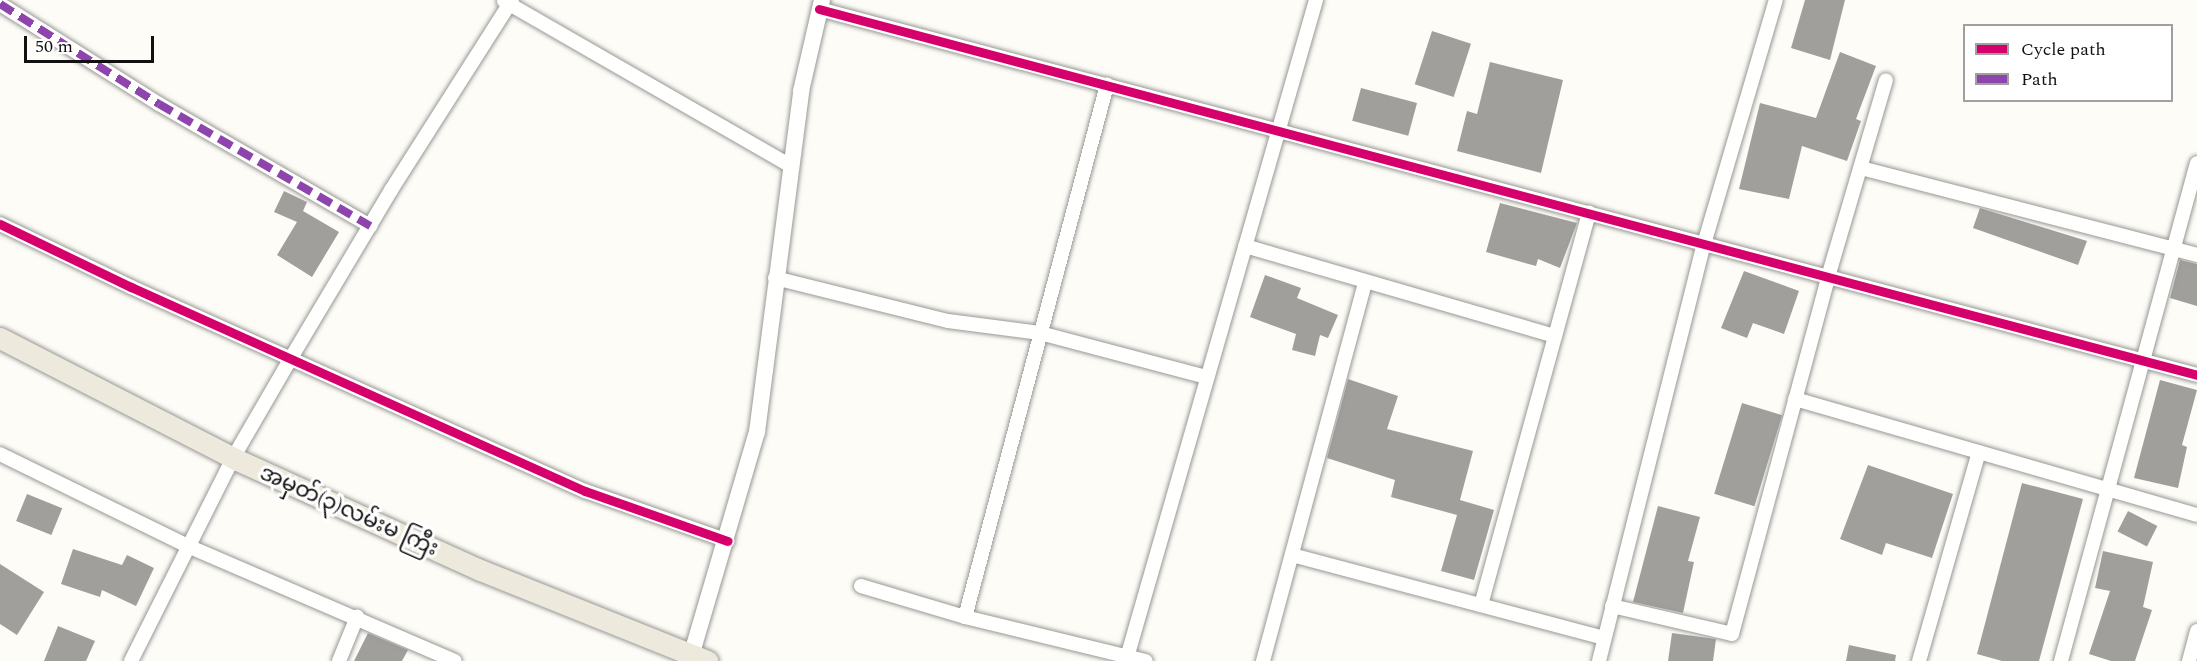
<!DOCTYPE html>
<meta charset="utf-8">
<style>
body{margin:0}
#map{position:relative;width:2197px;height:661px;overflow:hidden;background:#fdfcf7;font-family:Spectral,"Noto Sans Myanmar",serif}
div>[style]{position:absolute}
.building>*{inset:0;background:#a19f9c;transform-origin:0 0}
.roads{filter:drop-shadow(0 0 2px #979795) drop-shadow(0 0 2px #979795)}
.minor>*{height:14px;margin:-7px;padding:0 7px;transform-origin:7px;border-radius:7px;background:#fffffe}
.tertiary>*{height:16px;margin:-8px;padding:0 8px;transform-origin:8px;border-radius:8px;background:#fffffe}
.primary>*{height:21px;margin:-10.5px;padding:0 10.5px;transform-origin:10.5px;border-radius:10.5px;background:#ede9dc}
.quiet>*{height:8px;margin-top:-4px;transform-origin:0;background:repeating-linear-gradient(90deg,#8e44ad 0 15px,transparent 0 23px)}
.cycleway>*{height:9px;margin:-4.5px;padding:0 4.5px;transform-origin:4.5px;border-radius:4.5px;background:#d6006c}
span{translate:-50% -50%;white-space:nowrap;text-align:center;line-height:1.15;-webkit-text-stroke:6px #fff;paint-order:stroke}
.street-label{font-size:22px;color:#111}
.legend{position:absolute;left:1963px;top:24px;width:210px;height:78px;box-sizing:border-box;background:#fff;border:2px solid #a0a0a0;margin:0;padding:8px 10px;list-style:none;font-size:18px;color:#111}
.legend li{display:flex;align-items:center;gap:12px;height:30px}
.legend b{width:30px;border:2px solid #a0a0a0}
.scale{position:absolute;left:24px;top:36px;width:130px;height:27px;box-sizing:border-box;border:3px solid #111;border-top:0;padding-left:8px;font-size:18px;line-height:21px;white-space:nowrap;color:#111;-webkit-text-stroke:4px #fff;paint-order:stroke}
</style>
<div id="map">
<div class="building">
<i style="clip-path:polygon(1805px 0,1845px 0,1830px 60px,1791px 48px)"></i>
<i style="left:1432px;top:31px;width:41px;height:56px;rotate:18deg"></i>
<i style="clip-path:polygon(1840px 52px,1876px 66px,1856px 119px,1861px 121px,1847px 161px,1802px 146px,1789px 199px,1739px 189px,1760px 103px,1816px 118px)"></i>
<i style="clip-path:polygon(1490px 62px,1563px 80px,1541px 173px,1457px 151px,1467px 111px,1477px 114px)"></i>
<i style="left:1361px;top:88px;width:58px;height:34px;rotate:15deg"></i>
<i style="clip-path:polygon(284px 191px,307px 202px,303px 211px,339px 232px,312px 277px,277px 255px,297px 222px,274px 212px)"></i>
<i style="clip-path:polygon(1500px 203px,1577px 223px,1560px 268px,1538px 259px,1536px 266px,1486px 252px)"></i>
<i style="clip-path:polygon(1980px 208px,2087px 241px,2078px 265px,1973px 228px)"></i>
<i style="clip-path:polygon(2180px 260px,2197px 264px,2197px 306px,2170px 298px)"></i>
<i style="clip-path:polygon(1744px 271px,1799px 291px,1784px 334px,1753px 323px,1747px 338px,1721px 328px)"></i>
<i style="clip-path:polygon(1265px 275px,1301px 288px,1297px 298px,1338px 315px,1328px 338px,1320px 335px,1315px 356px,1292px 350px,1296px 334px,1250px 317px)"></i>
<i style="clip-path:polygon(1348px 379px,1398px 396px,1387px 429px,1473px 451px,1460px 500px,1494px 510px,1474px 580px,1441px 571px,1457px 515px,1391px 497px,1395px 480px,1327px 458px)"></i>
<i style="clip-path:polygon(2160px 380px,2197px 390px,2182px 445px,2187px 447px,2178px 488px,2134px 478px)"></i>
<i style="left:1742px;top:403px;width:42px;height:95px;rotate:17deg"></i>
<i style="clip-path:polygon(1868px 465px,1953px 494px,1932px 558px,1886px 543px,1882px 555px,1840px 539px)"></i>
<i style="clip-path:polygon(2022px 483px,2083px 499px,2039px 661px,2002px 661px,1977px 654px)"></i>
<i style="left:27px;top:494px;width:38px;height:29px;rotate:22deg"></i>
<i style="clip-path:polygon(1658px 506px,1700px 517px,1688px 561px,1694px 562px,1683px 613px,1633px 602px)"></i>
<i style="left:2128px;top:511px;width:33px;height:23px;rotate:27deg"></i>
<i style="clip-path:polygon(73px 549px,122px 565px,127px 555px,154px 568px,136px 606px,102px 590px,100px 597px,61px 584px)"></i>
<i style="clip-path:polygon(2103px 551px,2153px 562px,2143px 607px,2152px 610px,2135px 661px,2111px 661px,2089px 654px,2110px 591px,2095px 588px)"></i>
<i style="clip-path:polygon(0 564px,44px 592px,17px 635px,0 624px)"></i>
<i style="clip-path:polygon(58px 626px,95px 641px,86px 661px,44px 661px)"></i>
<i style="clip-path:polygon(368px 633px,408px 650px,402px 661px,354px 661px)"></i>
<i style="clip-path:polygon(1672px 633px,1716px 639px,1713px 661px,1668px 661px)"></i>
<i style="clip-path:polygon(1849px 645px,1896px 655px,1895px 661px,1846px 661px)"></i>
</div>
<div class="roads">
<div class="minor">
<i style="left:504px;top:1px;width:331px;rotate:29.9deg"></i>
<i style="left:0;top:4px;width:188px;rotate:32.2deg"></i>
<i style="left:159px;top:104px;width:244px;rotate:30deg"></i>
<i style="left:819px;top:9px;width:1426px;rotate:14.87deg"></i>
<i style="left:1861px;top:168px;width:347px;rotate:14.5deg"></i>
<i style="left:0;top:224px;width:145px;rotate:25.7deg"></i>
<i style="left:131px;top:287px;width:498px;rotate:24.2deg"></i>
<i style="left:585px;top:491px;width:151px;rotate:19.3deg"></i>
<i style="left:1245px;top:246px;width:323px;rotate:16.2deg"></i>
<i style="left:775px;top:278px;width:178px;rotate:14deg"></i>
<i style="left:948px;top:321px;width:93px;rotate:7.4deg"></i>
<i style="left:1040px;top:333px;width:173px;rotate:14.8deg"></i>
<i style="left:1795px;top:399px;width:418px;rotate:16.1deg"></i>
<i style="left:0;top:454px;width:212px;rotate:26.1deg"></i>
<i style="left:190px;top:547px;width:288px;rotate:23.3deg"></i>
<i style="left:1292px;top:555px;width:323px;rotate:14.9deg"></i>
<i style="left:861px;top:586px;width:109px;rotate:16.6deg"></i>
<i style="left:965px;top:617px;width:186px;rotate:13.7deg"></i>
<i style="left:1481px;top:605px;width:407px;rotate:-74.6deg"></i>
<i style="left:1612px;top:606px;width:123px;rotate:13.1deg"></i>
<i style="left:1732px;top:634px;width:370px;rotate:-74.9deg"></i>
<i style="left:1828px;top:277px;width:205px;rotate:-73.6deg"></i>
<i style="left:965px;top:617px;width:551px;rotate:-75.06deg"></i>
<i style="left:131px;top:661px;width:227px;rotate:-63.3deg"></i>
<i style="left:233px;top:458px;width:116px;rotate:-59.9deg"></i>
<i style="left:291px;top:358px;width:196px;rotate:-59.2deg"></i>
<i style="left:391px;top:190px;width:225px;rotate:-57.5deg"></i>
<i style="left:339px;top:661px;width:48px;rotate:-67.8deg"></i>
<i style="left:1126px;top:661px;width:688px;rotate:-73.96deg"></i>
<i style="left:1263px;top:661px;width:392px;rotate:-74.9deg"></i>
<i style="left:1599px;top:661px;width:430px;rotate:-75.9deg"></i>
<i style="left:1704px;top:244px;width:254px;rotate:-73.6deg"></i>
<i style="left:1919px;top:661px;width:217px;rotate:-74deg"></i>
<i style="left:2061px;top:661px;width:516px;rotate:-74.73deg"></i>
<i style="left:2189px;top:661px;width:31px;rotate:-75deg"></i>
</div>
<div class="tertiary">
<i style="left:691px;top:656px;width:234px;rotate:-73.6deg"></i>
<i style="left:757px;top:432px;width:344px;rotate:-82.6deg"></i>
<i style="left:801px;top:91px;width:93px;rotate:-77deg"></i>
</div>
<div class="primary">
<i style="left:0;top:338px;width:262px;rotate:27.2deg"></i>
<i style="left:233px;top:458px;width:271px;rotate:24.4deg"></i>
<i style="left:480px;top:570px;width:245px;rotate:21.8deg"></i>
</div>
</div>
<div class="quiet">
<i style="left:0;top:4px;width:188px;rotate:32.2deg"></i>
<i style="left:159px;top:104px;width:244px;rotate:30deg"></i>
</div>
<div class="cycleway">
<i style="left:819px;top:9px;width:1426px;rotate:14.87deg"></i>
<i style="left:0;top:224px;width:145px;rotate:25.7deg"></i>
<i style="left:131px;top:287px;width:498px;rotate:24.2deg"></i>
<i style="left:585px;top:491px;width:151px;rotate:19.3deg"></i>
</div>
<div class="street-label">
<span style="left:349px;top:511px;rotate:24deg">အမှတ်(၃)လမ်းမ ကြီး</span>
</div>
<ul class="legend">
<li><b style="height:8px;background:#d6006c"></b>Cycle path</li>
<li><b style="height:8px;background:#8e44ad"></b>Path</li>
</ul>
<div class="scale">50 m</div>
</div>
